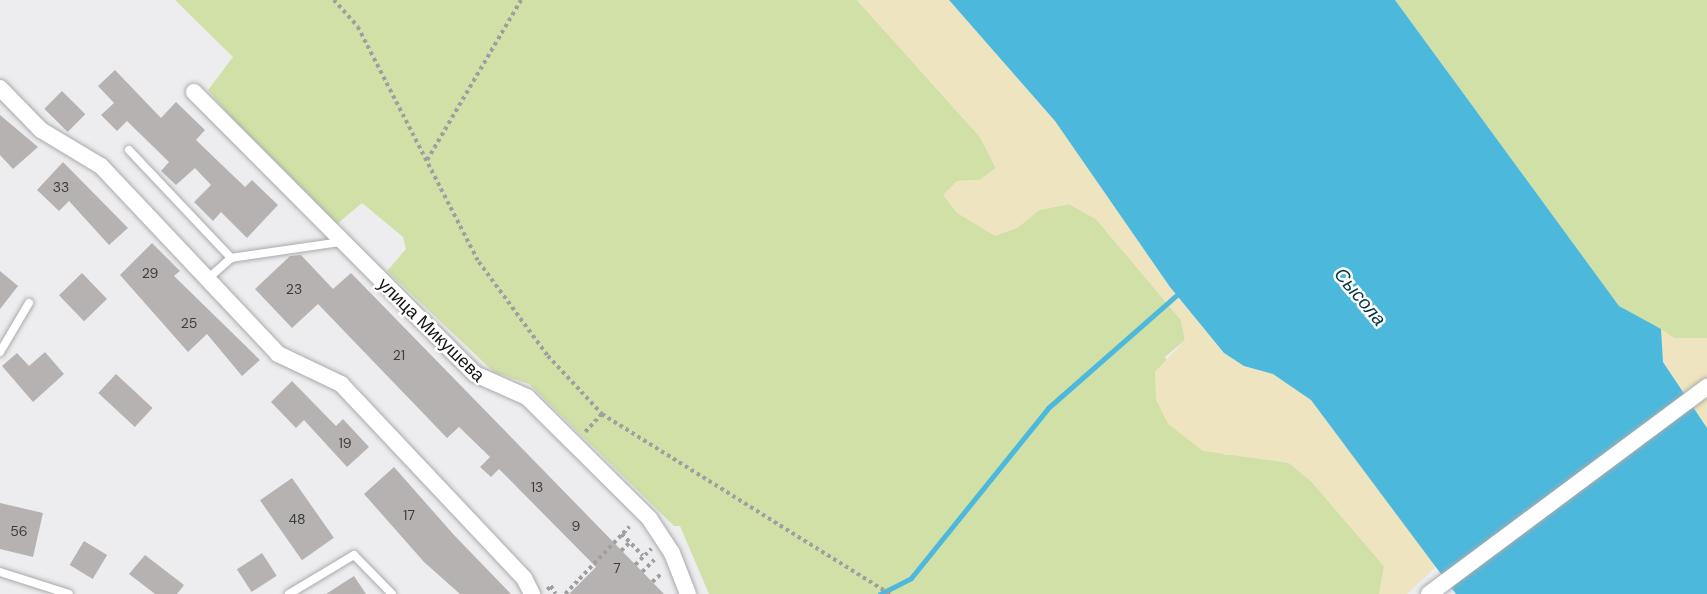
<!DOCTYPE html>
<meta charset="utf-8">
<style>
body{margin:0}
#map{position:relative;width:1707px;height:594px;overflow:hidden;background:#ededf0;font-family:"DM Sans",sans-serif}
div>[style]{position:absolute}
.green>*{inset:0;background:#d1e0a6}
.sand>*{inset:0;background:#eee4bf}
.water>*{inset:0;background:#4cb8dc}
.stream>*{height:5px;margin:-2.5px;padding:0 2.5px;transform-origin:2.5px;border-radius:2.5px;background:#4cb8dc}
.building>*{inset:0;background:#b6b2b1;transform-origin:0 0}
.path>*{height:3.5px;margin-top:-1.75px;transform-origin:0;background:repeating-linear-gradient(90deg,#9f9fa1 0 3.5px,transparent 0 7px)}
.roads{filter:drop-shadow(0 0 2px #aaaaad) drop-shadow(0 0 2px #aaaaad)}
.service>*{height:8px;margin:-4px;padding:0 4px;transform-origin:4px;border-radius:4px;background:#fff}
.minor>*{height:16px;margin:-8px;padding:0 8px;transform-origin:8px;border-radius:8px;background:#fff}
span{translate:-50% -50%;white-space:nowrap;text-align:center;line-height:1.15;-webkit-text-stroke:5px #fff;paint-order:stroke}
.number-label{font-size:14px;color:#3d3c3d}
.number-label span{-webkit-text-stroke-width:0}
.street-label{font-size:18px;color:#151516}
.water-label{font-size:19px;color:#043746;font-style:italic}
</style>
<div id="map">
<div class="green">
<i style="clip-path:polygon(175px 0,857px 0,980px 137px,996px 168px,980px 180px,957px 181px,1017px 228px,1039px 210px,1069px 204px,1096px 219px,1181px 320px,1185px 340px,1165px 357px,1225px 455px,1252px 454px,1289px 463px,1311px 481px,1384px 566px,1383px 587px,1379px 594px,709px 594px,680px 526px,674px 526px,529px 384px,494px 372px,387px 271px,406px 249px,403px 237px,362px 203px,331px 229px,323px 228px,208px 90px,233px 57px)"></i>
<i style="clip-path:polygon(1395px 0,1707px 0,1707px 338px,1674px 338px,1619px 306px)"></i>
</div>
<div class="sand">
<i style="clip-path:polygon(857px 0,949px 0,1055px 121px,1170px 287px,1224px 353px,1244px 366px,1273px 374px,1311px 400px,1437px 566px,1407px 594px,1379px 594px,1384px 566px,1311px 481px,1289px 463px,1203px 451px,1168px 424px,1156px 400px,1155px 372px,1185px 340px,1181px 320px,1096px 219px,1070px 204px,1039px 210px,1017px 228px,995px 236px,957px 213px,943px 195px,957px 181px,980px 180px,996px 168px,980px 137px)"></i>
<i style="clip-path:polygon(1661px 329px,1674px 338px,1707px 338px,1707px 428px,1663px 362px)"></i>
</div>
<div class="water">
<i style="clip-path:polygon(949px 0,1395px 0,1619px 306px,1661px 329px,1663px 362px,1707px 428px,1707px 594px,1456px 594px,1311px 400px,1273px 374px,1244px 366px,1224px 353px,1170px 287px,1055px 121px)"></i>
</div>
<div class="stream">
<i style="left:880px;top:594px;width:35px;rotate:-27deg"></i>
<i style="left:911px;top:578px;width:218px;rotate:-51.1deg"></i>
<i style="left:1048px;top:408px;width:176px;rotate:-41.3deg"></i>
</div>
<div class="building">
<i style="clip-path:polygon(115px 70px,161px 118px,176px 102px,205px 130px,196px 140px,245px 187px,252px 180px,278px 205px,247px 238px,221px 212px,213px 221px,194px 202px,211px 185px,195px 168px,176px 185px,161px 171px,169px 162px,127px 121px,117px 131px,101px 115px,114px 103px,98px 86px)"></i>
<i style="left:62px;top:91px;width:33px;height:25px;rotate:45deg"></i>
<i style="clip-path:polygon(0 115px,38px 147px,13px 169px,0 155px)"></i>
<i style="clip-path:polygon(63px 162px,128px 228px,109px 245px,69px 201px,59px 211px,37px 190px)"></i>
<i style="clip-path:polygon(152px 243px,180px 271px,174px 276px,260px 360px,242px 376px,207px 334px,188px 352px,120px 275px)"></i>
<i style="clip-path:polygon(301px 255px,333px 289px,351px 273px,664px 594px,569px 594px,596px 567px,499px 469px,491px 477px,480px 467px,490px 457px,459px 427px,447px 438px,318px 304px,292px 328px,255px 289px,290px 256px)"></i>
<i style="clip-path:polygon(0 271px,18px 286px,0 309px)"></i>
<i style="left:82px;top:273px;width:36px;height:32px;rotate:46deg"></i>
<i style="clip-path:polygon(45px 352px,64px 374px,33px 402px,2px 366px,17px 353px,29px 366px)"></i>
<i style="left:116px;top:374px;width:50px;height:26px;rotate:43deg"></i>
<i style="clip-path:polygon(292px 381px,336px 426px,343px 419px,369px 447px,347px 467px,304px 420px,296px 428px,271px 402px)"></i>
<i style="clip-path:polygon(394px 467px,454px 535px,511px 594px,460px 594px,424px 562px,364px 494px)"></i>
<i style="left:292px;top:478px;width:73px;height:39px;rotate:55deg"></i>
<i style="clip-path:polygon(0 503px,43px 513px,33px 557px,0 549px)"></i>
<i style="left:84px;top:541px;width:27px;height:28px;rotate:31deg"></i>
<i style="left:262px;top:553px;width:27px;height:30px;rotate:57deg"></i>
<i style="clip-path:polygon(145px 555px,184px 585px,177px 594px,155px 594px,129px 574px)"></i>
<i style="clip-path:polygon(354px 576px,366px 594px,326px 594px)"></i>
</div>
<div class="path">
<i style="left:334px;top:0;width:36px;rotate:48deg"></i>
<i style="left:358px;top:27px;width:264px;rotate:62.8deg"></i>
<i style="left:479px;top:262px;width:117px;rotate:53.7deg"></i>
<i style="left:548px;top:356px;width:79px;rotate:47deg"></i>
<i style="left:602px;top:414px;width:340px;rotate:32deg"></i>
<i style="left:427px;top:160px;width:186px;rotate:-59.6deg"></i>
<i style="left:585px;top:432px;width:25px;rotate:-47deg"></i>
<i style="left:622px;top:534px;width:30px;rotate:46deg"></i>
<i style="left:621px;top:551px;width:13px;rotate:-45deg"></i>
<i style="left:635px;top:565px;width:23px;rotate:-45deg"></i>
<i style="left:642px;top:572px;width:20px;rotate:-45deg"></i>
<i style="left:652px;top:582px;width:12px;rotate:-42deg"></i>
<i style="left:547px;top:590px;width:6px;rotate:-45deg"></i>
<i style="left:551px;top:586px;width:9px;rotate:58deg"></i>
<i style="left:565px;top:594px;width:93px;rotate:-46.3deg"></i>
</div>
<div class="roads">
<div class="service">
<i style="left:129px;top:150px;width:149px;rotate:46.6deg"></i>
<i style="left:231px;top:258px;width:28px;rotate:138deg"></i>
<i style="left:231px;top:258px;width:111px;rotate:-8.3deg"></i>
<i style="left:0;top:352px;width:57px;rotate:-59.4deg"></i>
<i style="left:0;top:572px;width:72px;rotate:17.7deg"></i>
<i style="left:289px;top:594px;width:76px;rotate:-31deg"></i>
<i style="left:354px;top:555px;width:54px;rotate:45.7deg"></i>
</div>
<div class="minor">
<i style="left:0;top:88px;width:59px;rotate:45.7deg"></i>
<i style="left:41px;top:130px;width:70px;rotate:31deg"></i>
<i style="left:101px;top:166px;width:258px;rotate:46.7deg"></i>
<i style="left:278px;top:354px;width:70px;rotate:25.5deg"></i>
<i style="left:341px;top:384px;width:267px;rotate:46.7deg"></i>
<i style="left:524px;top:578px;width:18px;rotate:63deg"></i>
<i style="left:194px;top:92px;width:398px;rotate:45.1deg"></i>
<i style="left:475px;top:374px;width:57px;rotate:23.9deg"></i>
<i style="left:527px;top:397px;width:172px;rotate:44.8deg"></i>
<i style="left:649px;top:518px;width:42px;rotate:56.7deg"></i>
<i style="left:672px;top:553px;width:44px;rotate:68.7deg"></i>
<i style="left:1429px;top:594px;width:347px;rotate:-36.7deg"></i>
</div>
</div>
<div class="number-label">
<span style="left:61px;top:187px">33</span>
<span style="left:150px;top:273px">29</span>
<span style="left:294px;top:289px">23</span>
<span style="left:189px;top:323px">25</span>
<span style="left:399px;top:355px">21</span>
<span style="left:345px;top:443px">19</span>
<span style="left:537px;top:487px">13</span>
<span style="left:409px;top:515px">17</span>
<span style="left:297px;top:519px">48</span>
<span style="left:576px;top:526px">9</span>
<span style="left:19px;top:531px">56</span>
<span style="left:617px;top:568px">7</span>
</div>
<div class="street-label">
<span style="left:431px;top:330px;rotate:44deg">улица Микушева</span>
</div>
<div class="water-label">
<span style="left:1360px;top:297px;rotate:50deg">Сысола</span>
</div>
</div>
